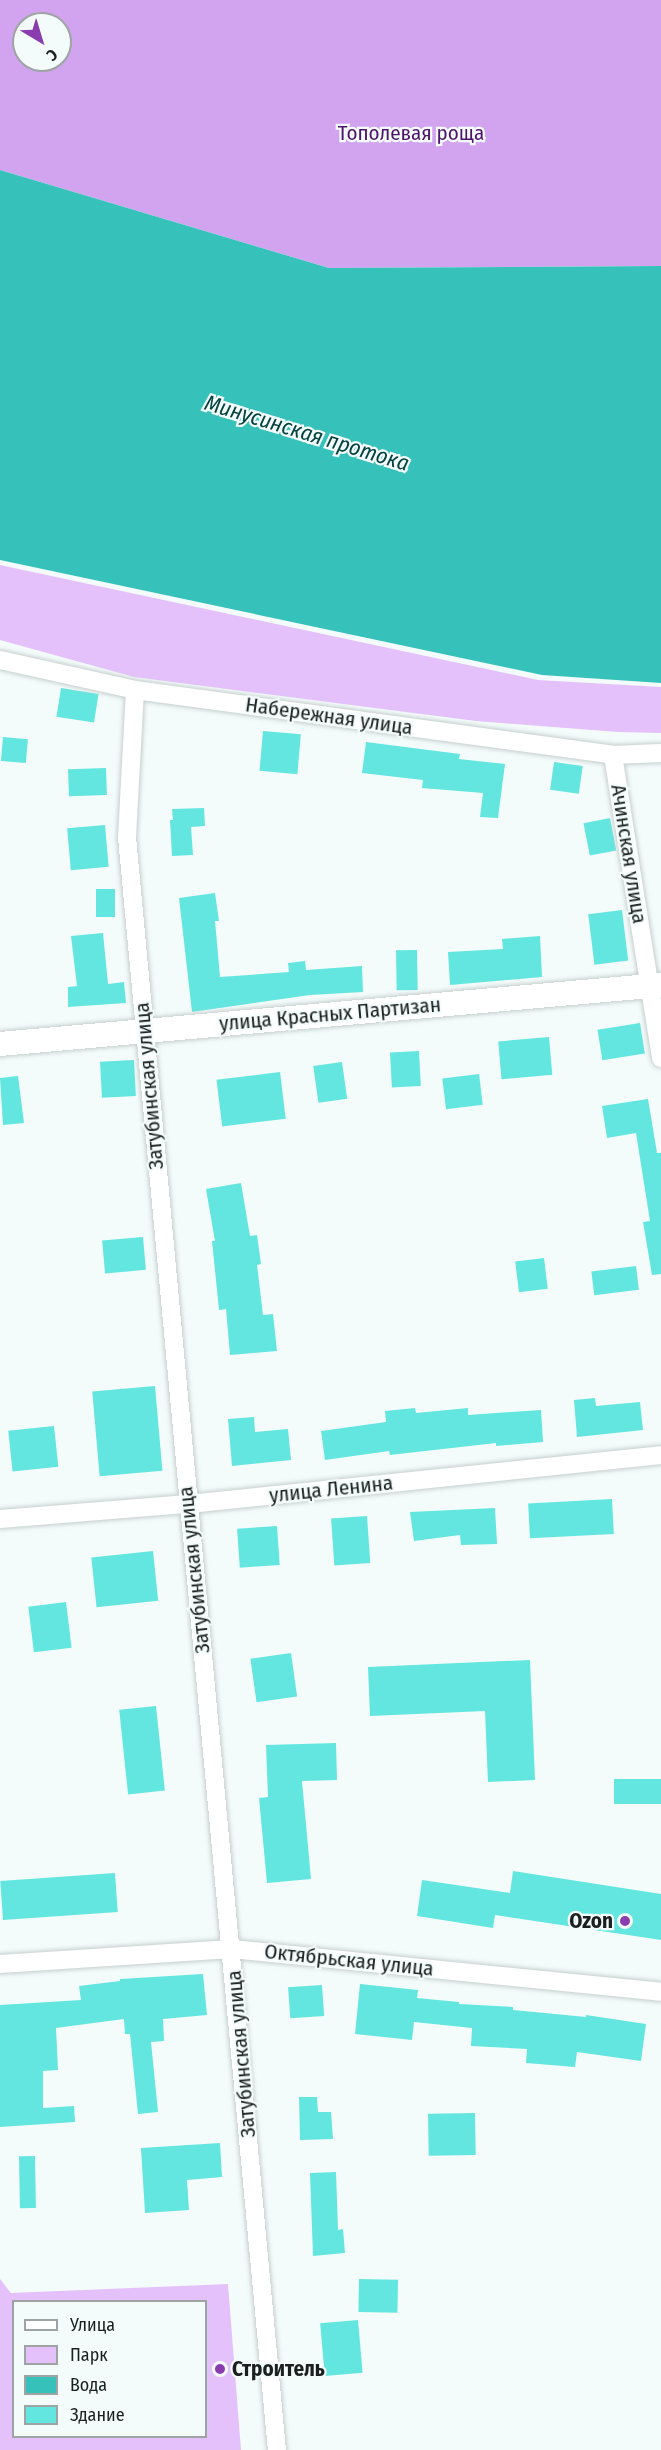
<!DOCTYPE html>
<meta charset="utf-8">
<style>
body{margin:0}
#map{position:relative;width:661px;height:2450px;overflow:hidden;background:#f3fcfb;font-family:"Fira Sans Condensed",sans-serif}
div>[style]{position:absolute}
.green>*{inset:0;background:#e5c1fc}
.forest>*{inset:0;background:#d2a3ee}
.water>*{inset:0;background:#36c2bb}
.building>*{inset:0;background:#63e6df;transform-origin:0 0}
.roads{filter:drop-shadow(0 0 2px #c7cfce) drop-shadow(0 0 2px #c7cfce)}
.minor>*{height:18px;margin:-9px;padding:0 9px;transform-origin:9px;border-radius:9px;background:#fff}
.secondary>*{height:24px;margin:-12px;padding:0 12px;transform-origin:12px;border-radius:12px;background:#fff}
.dots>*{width:16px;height:16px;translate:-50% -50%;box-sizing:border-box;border:3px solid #f3fcfb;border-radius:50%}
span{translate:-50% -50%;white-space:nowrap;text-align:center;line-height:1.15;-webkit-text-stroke:4.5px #f3fcfb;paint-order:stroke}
.park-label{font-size:21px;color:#50136b}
.street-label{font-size:21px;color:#1c1f1f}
.poi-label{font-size:21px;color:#1c1f1f;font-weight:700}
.right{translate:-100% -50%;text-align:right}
.left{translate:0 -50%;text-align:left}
.water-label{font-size:22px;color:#044340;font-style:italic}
.legend{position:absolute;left:12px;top:2300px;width:195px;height:138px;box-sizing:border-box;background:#f3fcfb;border:2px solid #9da4a3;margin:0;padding:8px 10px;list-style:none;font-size:18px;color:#1c1f1f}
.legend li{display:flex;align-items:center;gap:12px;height:30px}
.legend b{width:30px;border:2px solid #9da4a3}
.north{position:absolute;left:12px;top:12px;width:60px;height:60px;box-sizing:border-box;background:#f3fcfb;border:2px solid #9da4a3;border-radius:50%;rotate:142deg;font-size:16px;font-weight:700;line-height:24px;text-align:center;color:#1c1f1f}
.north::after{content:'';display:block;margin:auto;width:21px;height:27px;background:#893daf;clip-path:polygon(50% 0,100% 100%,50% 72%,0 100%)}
</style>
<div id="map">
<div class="green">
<i style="clip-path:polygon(0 565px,538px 680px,661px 687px,661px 733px,618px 732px,476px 721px,134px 677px,0 640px)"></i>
<i style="clip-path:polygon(evenodd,0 2279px,11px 2293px,228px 2284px,241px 2450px,0 2450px,0 2279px,14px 2302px,206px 2302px,206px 2436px,14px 2436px,14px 2302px)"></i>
</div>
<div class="forest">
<i style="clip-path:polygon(evenodd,0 0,661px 0,661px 266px,329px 268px,0 170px,0 0,24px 24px,60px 24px,60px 60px,24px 60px,24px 24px)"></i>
</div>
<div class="water">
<i style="clip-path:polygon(0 170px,329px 268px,661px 266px,661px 683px,542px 675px,0 560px)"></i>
</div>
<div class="building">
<i style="left:61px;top:688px;width:38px;height:29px;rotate:9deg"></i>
<i style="left:263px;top:731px;width:38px;height:40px;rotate:5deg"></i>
<i style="left:3px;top:737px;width:25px;height:24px;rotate:5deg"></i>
<i style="clip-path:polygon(366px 742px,460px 754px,459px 759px,505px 764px,498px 818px,480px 817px,483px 793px,422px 788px,423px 780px,362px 773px)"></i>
<i style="left:554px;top:762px;width:29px;height:28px;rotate:8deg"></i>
<i style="left:106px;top:768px;width:27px;height:38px;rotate:88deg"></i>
<i style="clip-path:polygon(204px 808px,205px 826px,191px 827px,193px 855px,172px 856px,170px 820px,173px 820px,172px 809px)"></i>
<i style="left:610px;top:818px;width:33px;height:27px;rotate:79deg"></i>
<i style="left:105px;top:825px;width:42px;height:38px;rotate:85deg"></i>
<i style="left:96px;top:889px;width:19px;height:28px"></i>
<i style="clip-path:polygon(215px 893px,219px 921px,215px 921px,220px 977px,289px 972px,288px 963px,305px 961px,306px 970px,362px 966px,363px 992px,310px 995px,192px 1012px,179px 898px)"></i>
<i style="left:622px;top:910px;width:51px;height:34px;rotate:83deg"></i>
<i style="clip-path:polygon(103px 933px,108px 984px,124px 982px,126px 1003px,68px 1007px,68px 987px,77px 986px,71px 936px)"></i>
<i style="clip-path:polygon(540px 936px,542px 977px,450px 985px,448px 952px,503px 949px,502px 939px)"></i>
<i style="left:417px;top:950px;width:40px;height:21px;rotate:89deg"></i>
<i style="left:640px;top:1023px;width:31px;height:43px;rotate:81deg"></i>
<i style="left:549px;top:1037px;width:38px;height:51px;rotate:85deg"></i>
<i style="left:419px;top:1051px;width:35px;height:29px;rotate:87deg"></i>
<i style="left:134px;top:1060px;width:36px;height:34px;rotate:87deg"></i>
<i style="left:342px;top:1062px;width:37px;height:29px;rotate:82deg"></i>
<i style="left:280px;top:1072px;width:47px;height:64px;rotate:83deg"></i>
<i style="left:479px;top:1074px;width:31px;height:37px;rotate:83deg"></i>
<i style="clip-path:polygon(18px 1076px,24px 1123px,3px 1125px,0 1078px)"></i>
<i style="clip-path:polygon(648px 1099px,657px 1153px,661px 1153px,661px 1274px,652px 1275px,643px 1222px,650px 1221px,636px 1133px,607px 1138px,602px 1106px)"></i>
<i style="clip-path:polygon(241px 1183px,250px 1236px,257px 1235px,261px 1264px,257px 1265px,263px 1315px,273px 1314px,277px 1351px,230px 1355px,226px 1309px,219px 1310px,212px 1241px,215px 1241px,206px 1189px)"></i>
<i style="left:143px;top:1237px;width:33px;height:41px;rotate:85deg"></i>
<i style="left:544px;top:1258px;width:31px;height:29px;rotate:83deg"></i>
<i style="left:636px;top:1266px;width:24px;height:45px;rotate:83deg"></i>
<i style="left:155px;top:1386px;width:85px;height:63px;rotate:85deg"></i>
<i style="clip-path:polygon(595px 1398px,596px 1406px,640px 1402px,643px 1430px,577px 1437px,574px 1400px)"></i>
<i style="clip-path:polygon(415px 1408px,416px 1413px,468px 1408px,468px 1415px,541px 1410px,543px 1442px,496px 1446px,496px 1443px,390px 1455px,389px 1451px,325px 1460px,321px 1431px,386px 1422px,385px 1411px)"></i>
<i style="clip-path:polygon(254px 1417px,255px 1432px,288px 1429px,291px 1460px,232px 1466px,228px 1419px)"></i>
<i style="left:54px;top:1426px;width:41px;height:46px;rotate:84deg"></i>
<i style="left:612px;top:1499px;width:35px;height:84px;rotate:87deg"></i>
<i style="clip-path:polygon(495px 1508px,497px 1544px,461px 1545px,460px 1535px,414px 1541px,410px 1512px)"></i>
<i style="left:367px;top:1516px;width:47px;height:36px;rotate:86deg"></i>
<i style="left:277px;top:1526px;width:39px;height:40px;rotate:86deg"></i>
<i style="left:153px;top:1551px;width:50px;height:62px;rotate:84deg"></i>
<i style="left:66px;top:1602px;width:46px;height:38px;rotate:83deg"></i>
<i style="left:291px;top:1653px;width:44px;height:41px;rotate:82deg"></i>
<i style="clip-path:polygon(530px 1660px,535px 1780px,488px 1782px,485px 1711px,370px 1716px,368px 1667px)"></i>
<i style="left:156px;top:1706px;width:85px;height:37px;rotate:84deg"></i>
<i style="clip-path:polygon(336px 1743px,337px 1780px,302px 1781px,311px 1879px,267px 1883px,259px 1798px,268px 1797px,266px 1745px)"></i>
<i style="left:661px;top:1779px;width:25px;height:47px;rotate:90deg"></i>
<i style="clip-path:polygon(513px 1871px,661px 1894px,661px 1940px,495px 1915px,493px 1928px,417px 1916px,422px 1880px,510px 1893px)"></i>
<i style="left:115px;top:1873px;width:39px;height:115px;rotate:86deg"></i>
<i style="clip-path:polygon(203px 1974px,207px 2015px,163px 2019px,164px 2041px,151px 2042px,158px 2112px,138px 2114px,130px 2034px,125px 2034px,124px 2019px,56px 2028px,58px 2070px,43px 2071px,43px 2108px,74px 2106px,75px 2122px,0 2127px,0 2005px,81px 2000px,79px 1986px,120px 1981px,120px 1979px)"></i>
<i style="clip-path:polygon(360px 1984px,418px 1990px,417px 1998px,459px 2002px,459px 2004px,513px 2007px,513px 2010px,586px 2017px,586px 2015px,646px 2024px,641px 2061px,577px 2052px,575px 2067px,526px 2063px,527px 2049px,471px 2046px,472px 2028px,414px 2022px,412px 2040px,355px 2034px)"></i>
<i style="left:322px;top:1985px;width:31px;height:34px;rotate:86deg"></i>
<i style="clip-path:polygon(299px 2097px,317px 2097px,318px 2112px,331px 2112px,333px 2139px,300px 2140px)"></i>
<i style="left:475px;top:2113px;width:42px;height:47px;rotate:89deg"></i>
<i style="clip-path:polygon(220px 2143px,222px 2177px,187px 2180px,189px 2210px,145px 2213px,141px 2148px)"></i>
<i style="left:35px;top:2156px;width:52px;height:16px;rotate:89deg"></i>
<i style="clip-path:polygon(336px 2172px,338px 2230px,343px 2229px,345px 2253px,313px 2256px,310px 2173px)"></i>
<i style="left:359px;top:2279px;width:39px;height:33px;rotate:1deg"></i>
<i style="left:358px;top:2320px;width:53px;height:38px;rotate:85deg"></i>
</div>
<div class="roads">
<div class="minor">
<i style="left:0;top:660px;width:138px;rotate:12.5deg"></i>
<i style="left:135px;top:690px;width:482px;rotate:7.7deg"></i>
<i style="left:613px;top:755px;width:48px;rotate:-2.4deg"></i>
<i style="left:135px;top:690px;width:147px;rotate:93.1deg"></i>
<i style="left:127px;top:837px;width:1620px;rotate:84.69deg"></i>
<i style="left:613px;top:755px;width:307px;rotate:81deg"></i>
<i style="left:0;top:1519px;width:189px;rotate:-4.6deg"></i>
<i style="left:188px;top:1504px;width:476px;rotate:-5.9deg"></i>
<i style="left:0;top:1964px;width:232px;rotate:-3.7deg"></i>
<i style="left:232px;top:1949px;width:431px;rotate:5.7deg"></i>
</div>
<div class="secondary">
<i style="left:0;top:1044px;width:664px;rotate:-5.1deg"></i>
</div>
</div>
<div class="dots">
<i style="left:625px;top:1921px;background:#893daf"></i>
<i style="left:220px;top:2369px;background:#893daf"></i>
</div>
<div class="park-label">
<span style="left:411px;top:133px">Тополевая роща</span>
</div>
<div class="street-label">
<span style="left:329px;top:716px;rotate:8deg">Набережная улица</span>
<span style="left:629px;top:854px;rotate:81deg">Ачинская улица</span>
<span style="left:330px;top:1014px;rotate:-5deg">улица Красных Партизан</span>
<span style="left:149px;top:1086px;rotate:-95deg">Затубинская улица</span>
<span style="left:331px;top:1489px;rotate:-6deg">улица Ленина</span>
<span style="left:194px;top:1570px;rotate:-96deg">Затубинская улица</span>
<span style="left:349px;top:1960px;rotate:6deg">Октябрьская улица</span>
<span style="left:241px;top:2054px;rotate:-95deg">Затубинская улица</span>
</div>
<div class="poi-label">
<span class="right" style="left:613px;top:1921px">Ozon</span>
<span class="left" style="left:232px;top:2369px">Строитель</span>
</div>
<div class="water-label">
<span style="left:307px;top:433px;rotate:17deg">Минусинская протока</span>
</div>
<ul class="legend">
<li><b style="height:8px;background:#fff"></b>Улица</li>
<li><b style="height:16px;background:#e5c1fc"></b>Парк</li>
<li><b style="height:16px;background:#36c2bb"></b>Вода</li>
<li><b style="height:16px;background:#63e6df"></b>Здание</li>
</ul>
<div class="north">С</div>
</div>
